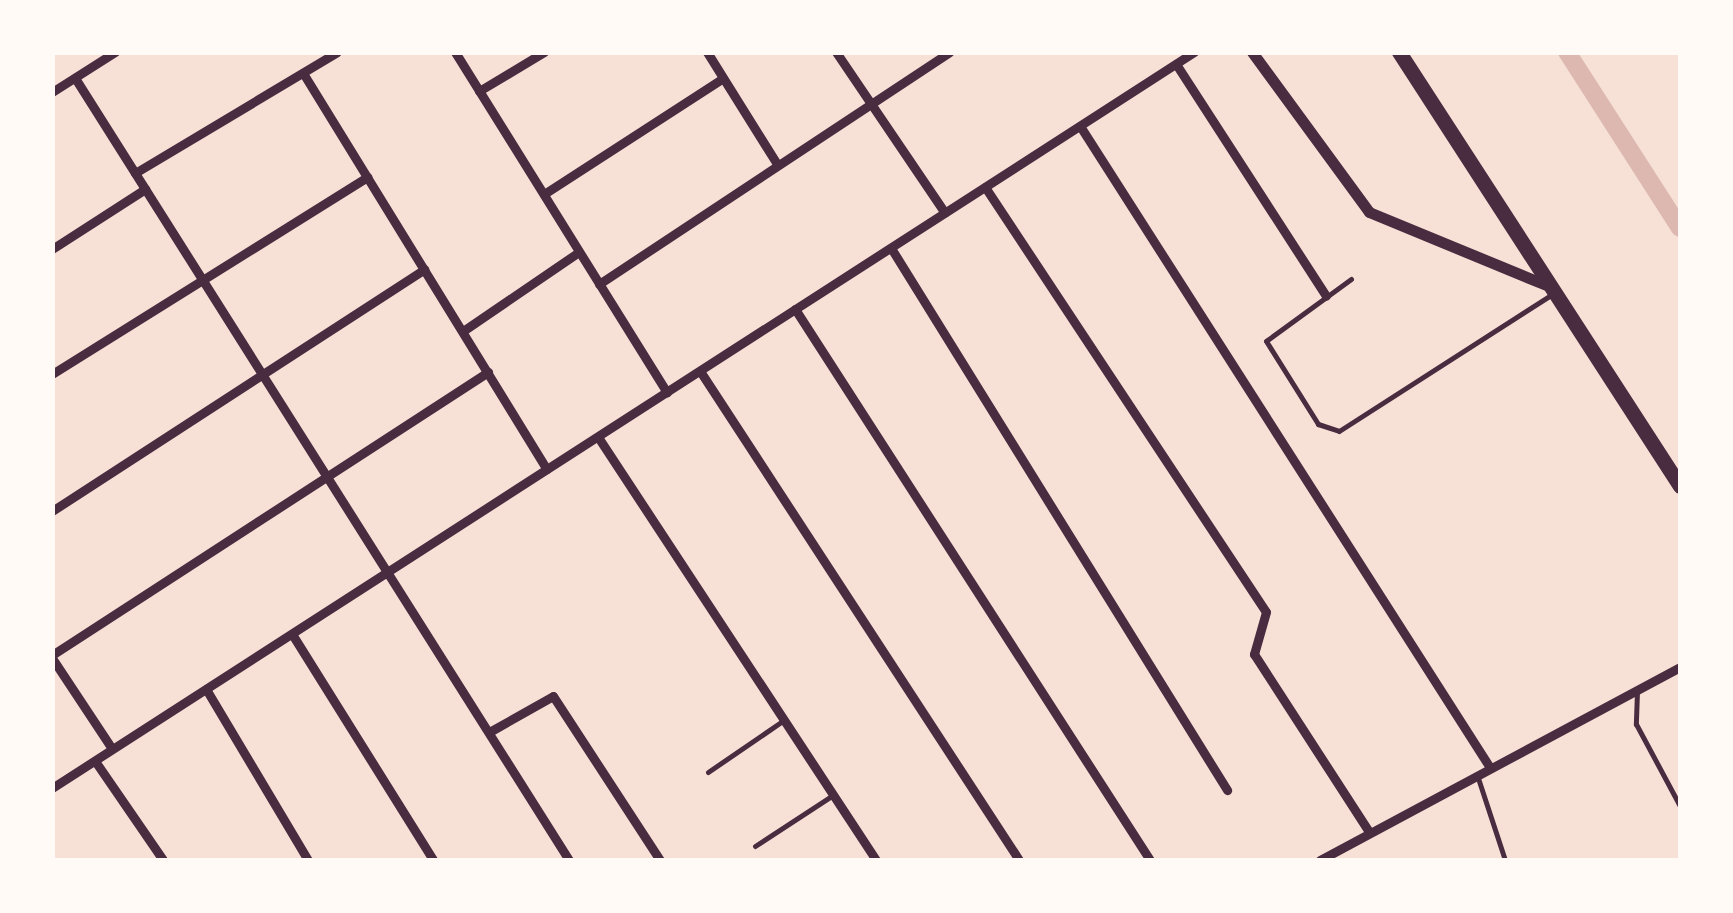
<!DOCTYPE html>
<style>
body{margin:0}
#map{position:relative;width:1733px;height:913px;overflow:hidden;background:#f7e1d7;font-family:"Exo 2",sans-serif}
div>[style]{position:absolute}
.canal>*{height:18px;margin:-9px;padding:0 9px;transform-origin:9px;border-radius:9px;background:#dcb8b0}
.service>*{height:5px;margin:-2.5px;padding:0 2.5px;transform-origin:2.5px;border-radius:2.5px;background:#4a2c40}
.minor>*{height:9px;margin:-4.5px;padding:0 4.5px;transform-origin:4.5px;border-radius:4.5px;background:#4a2c40}
.tertiary>*{height:11px;margin:-5.5px;padding:0 5.5px;transform-origin:5.5px;border-radius:5.5px;background:#4a2c40}
.motorway>*{height:15px;margin:-7.5px;padding:0 7.5px;transform-origin:7.5px;border-radius:7.5px;background:#4a2c40}
span{translate:-50% -50%;white-space:nowrap;text-align:center;line-height:1.15;-webkit-text-stroke:9px #fffaf5;paint-order:stroke}
.frame{position:absolute;inset:0;border:55px solid #fffaf5;pointer-events:none}
</style>
<div id="map">
<div class="canal">
<i style="left:1567px;top:52px;width:209px;rotate:57.3deg"></i>
</div>
<div class="service">
<i style="left:1351px;top:279px;width:105px;rotate:143.9deg"></i>
<i style="left:1266px;top:341px;width:98px;rotate:57.9deg"></i>
<i style="left:1318px;top:424px;width:22px;rotate:18deg"></i>
<i style="left:1339px;top:431px;width:253px;rotate:-32.7deg"></i>
<i style="left:1637px;top:691px;width:33px;rotate:92deg"></i>
<i style="left:1636px;top:724px;width:93px;rotate:61.8deg"></i>
<i style="left:708px;top:772px;width:92px;rotate:-34.4deg"></i>
<i style="left:1477px;top:775px;width:89px;rotate:71.8deg"></i>
<i style="left:755px;top:846px;width:93px;rotate:-33.2deg"></i>
</div>
<div class="minor">
<i style="left:455px;top:52px;width:401px;rotate:58.1deg"></i>
<i style="left:707px;top:52px;width:132px;rotate:58deg"></i>
<i style="left:836px;top:52px;width:194px;rotate:55.9deg"></i>
<i style="left:1176px;top:64px;width:276px;rotate:57.1deg"></i>
<i style="left:303px;top:73px;width:465px;rotate:58.4deg"></i>
<i style="left:75px;top:78px;width:925px;rotate:57.72deg"></i>
<i style="left:479px;top:91px;width:76px;rotate:-31deg"></i>
<i style="left:52px;top:92px;width:75px;rotate:-32.4deg"></i>
<i style="left:1080px;top:126px;width:760px;rotate:57.42deg"></i>
<i style="left:135px;top:173px;width:235px;rotate:-30.9deg"></i>
<i style="left:985px;top:187px;width:509px;rotate:56.53deg"></i>
<i style="left:1266px;top:612px;width:44px;rotate:105.9deg"></i>
<i style="left:1254px;top:654px;width:212px;rotate:57.1deg"></i>
<i style="left:544px;top:194px;width:213px;rotate:-32.9deg"></i>
<i style="left:891px;top:248px;width:638px;rotate:58.2deg"></i>
<i style="left:52px;top:249px;width:111px;rotate:-32.8deg"></i>
<i style="left:599px;top:284px;width:420px;rotate:-33.5deg"></i>
<i style="left:795px;top:309px;width:655px;rotate:57.21deg"></i>
<i style="left:463px;top:331px;width:140px;rotate:-34.3deg"></i>
<i style="left:700px;top:371px;width:584px;rotate:56.88deg"></i>
<i style="left:52px;top:374px;width:372px;rotate:-32deg"></i>
<i style="left:598px;top:437px;width:506px;rotate:56.69deg"></i>
<i style="left:52px;top:511px;width:444px;rotate:-33deg"></i>
<i style="left:292px;top:634px;width:266px;rotate:58deg"></i>
<i style="left:52px;top:655px;width:520px;rotate:-32.99deg"></i>
<i style="left:52px;top:658px;width:107px;rotate:56.5deg"></i>
<i style="left:206px;top:689px;width:199px;rotate:59.2deg"></i>
<i style="left:491px;top:731px;width:71px;rotate:-29.4deg"></i>
<i style="left:553px;top:696px;width:196px;rotate:56.9deg"></i>
<i style="left:95px;top:761px;width:120px;rotate:55.5deg"></i>
<i style="left:52px;top:788px;width:1359px;rotate:-32.8deg"></i>
<i style="left:1320px;top:860px;width:408px;rotate:-28.2deg"></i>
</div>
<div class="tertiary">
<i style="left:1252px;top:52px;width:198px;rotate:53.8deg"></i>
<i style="left:1369px;top:212px;width:191px;rotate:22.4deg"></i>
</div>
<div class="motorway">
<i style="left:1399px;top:52px;width:517px;rotate:57.08deg"></i>
</div>
<div class="frame"></div>
</div>
